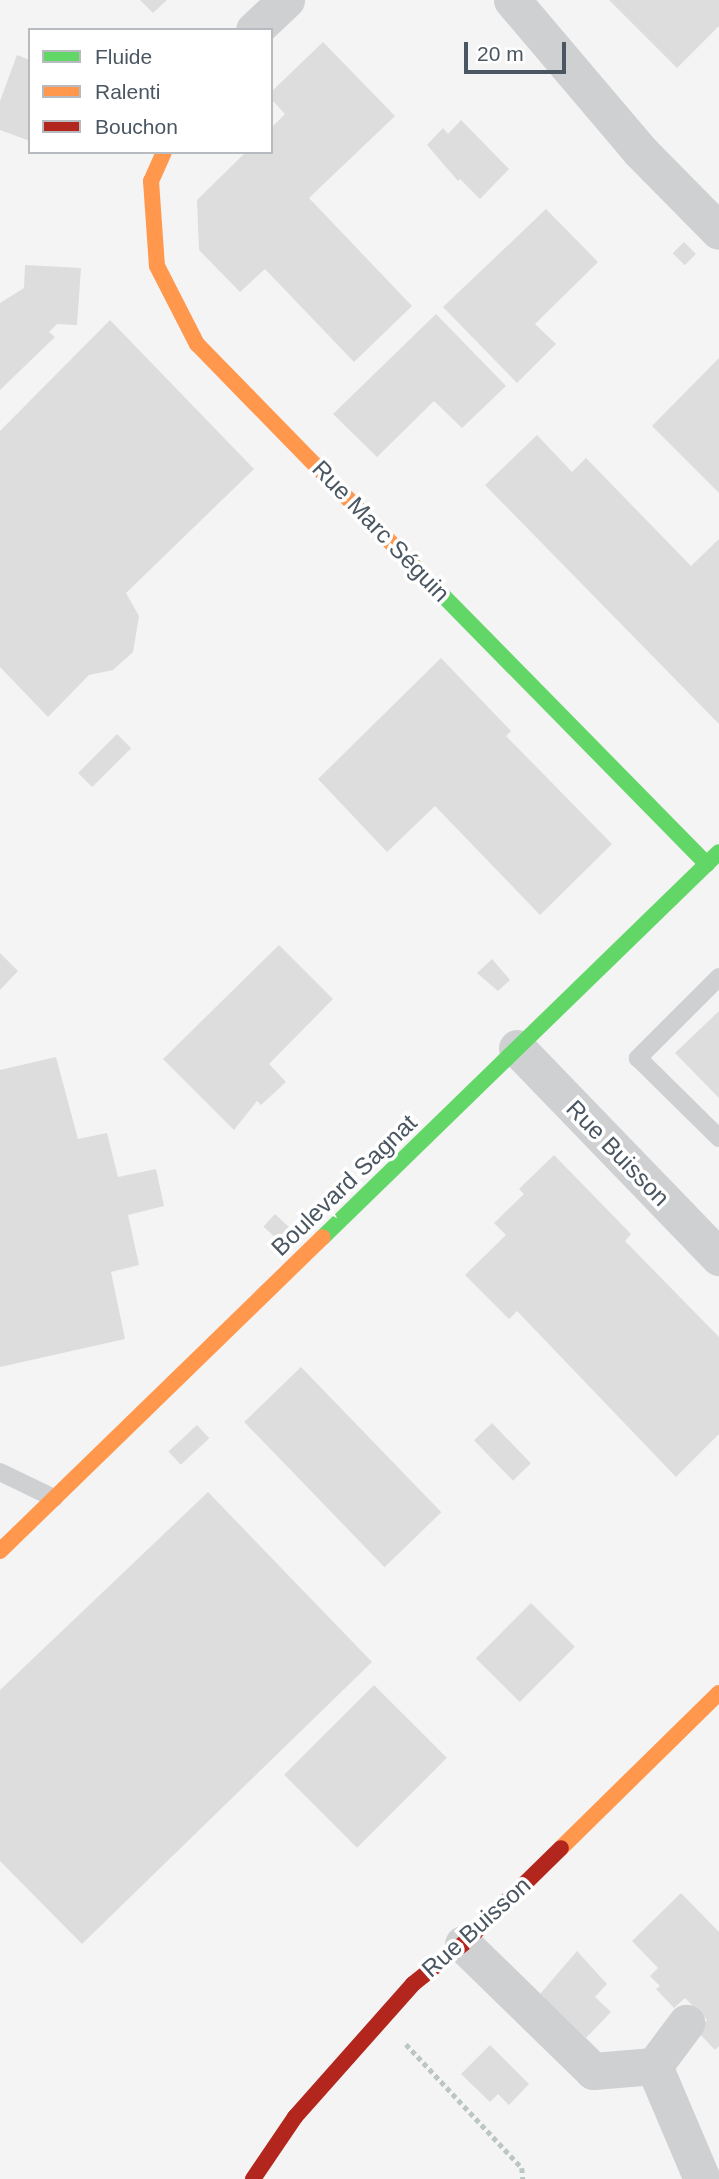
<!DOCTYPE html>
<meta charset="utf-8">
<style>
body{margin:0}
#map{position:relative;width:719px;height:2179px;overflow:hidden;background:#f4f4f4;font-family:Helvetica,sans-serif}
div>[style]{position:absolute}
.building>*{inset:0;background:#ddddde;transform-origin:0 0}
.path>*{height:4.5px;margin-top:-2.25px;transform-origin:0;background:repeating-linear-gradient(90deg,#bcc7c4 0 5px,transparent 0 8.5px)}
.lane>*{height:18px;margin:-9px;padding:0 9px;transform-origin:9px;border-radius:9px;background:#ced0d2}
.street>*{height:37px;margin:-18.5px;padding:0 18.5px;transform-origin:18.5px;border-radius:18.5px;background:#ced0d2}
.fast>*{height:16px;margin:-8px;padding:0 8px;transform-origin:8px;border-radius:8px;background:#63d668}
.slow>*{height:16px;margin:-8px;padding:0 8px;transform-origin:8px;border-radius:8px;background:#ff974d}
.jam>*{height:16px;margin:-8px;padding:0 8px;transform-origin:8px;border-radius:8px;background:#b3261e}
span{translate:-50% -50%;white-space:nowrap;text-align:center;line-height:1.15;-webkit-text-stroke:7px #fff;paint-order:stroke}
.street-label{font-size:24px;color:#4a5661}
.legend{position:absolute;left:28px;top:28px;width:245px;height:126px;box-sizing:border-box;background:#fff;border:2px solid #b7bbc0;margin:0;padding:9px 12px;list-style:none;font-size:21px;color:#4a5661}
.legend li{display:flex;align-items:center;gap:14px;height:35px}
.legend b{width:35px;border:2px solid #b7bbc0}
.scale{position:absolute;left:464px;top:42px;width:102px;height:32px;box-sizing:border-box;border:4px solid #4a5661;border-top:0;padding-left:9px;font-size:21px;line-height:24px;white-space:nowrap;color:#4a5661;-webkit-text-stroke:5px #fff;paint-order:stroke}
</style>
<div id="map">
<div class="building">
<i style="clip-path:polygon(140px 0,167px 0,153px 13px)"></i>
<i style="clip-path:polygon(609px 0,719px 0,719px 26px,677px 68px)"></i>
<i style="clip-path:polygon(323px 42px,395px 116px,309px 198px,412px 306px,354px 362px,265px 269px,240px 292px,199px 250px,197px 200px,246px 152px,271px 152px,271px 128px,285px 114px,271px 99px,271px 92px)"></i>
<i style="clip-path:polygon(17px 55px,30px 60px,30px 141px,0 130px,0 101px)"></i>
<i style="clip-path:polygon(461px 120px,509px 169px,480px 199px,460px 179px,458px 181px,427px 145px,443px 128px,448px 134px)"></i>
<i style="clip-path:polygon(546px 209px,598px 262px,535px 324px,556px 344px,517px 383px,443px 307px)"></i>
<i style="left:684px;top:242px;width:17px;height:16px;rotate:45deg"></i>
<i style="clip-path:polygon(25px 265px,81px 268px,77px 325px,57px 324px,49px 332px,55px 337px,0 390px,0 303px,24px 288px)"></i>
<i style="clip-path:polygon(436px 314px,506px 386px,462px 428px,434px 401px,377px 457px,333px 414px)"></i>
<i style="clip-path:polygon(110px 320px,254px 469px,126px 593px,139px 616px,133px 652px,113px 670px,89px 675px,48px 717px,0 667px,0 431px)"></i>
<i style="clip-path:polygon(719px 358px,719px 493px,652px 426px)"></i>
<i style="clip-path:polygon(537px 435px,572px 472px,586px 458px,691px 566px,719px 539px,719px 724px,485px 485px)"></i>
<i style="clip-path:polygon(441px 658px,511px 731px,506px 736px,612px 844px,540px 915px,435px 806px,387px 852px,318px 779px)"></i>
<i style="left:117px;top:734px;width:20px;height:55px;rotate:45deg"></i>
<i style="clip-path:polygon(279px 945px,333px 999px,269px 1064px,286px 1082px,261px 1105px,257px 1101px,234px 1130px,163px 1059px)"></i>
<i style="clip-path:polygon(0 953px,18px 971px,0 990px)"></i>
<i style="clip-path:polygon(492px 959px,510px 980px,498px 991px,477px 973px)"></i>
<i style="clip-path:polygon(719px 1011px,719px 1098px,675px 1053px)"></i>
<i style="clip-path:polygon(56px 1057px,78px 1139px,107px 1133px,118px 1177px,156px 1169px,164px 1206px,128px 1215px,139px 1265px,111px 1272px,125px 1339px,0 1367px,0 1070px)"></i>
<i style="clip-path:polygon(554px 1155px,631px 1234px,625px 1241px,719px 1337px,719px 1434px,676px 1477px,517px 1311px,509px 1319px,465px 1275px,506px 1235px,494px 1223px,524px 1194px,519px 1189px)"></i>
<i style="left:275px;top:1214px;width:19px;height:17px;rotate:43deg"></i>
<i style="left:301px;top:1367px;width:202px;height:79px;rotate:46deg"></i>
<i style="left:492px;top:1423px;width:56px;height:25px;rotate:46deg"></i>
<i style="left:197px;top:1425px;width:18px;height:39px;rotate:47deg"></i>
<i style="clip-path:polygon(208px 1492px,372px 1662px,82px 1944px,0 1861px,0 1690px)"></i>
<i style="left:531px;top:1603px;width:62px;height:78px;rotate:45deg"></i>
<i style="left:374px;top:1685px;width:103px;height:127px;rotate:45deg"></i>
<i style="clip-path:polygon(681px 1893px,719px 1932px,719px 2046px,715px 2050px,697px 2031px,707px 2020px,685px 1998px,674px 2008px,656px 1989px,660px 1986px,650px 1976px,658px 1968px,632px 1941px)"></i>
<i style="clip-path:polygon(577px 1951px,607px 1984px,595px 1997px,611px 2012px,586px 2038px,540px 1994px)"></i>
<i style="clip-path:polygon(490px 2045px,529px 2084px,509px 2105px,498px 2094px,490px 2102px,461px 2074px)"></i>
</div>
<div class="path">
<i style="left:406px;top:2044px;width:170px;rotate:46.9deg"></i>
<i style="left:522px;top:2168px;width:11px;rotate:85deg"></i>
</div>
<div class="lane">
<i style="left:719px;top:977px;width:115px;rotate:135deg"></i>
<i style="left:638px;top:1058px;width:114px;rotate:44.6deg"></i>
<i style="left:0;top:1472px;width:60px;rotate:25.7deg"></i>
</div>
<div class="street">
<i style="left:512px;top:0;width:198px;rotate:49.7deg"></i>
<i style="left:640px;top:151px;width:112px;rotate:45.4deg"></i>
<i style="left:254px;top:30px;width:44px;rotate:-43.2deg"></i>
<i style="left:517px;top:1048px;width:291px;rotate:46deg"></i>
<i style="left:463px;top:1944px;width:182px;rotate:44.3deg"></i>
<i style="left:593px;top:2071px;width:61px;rotate:-4.7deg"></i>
<i style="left:654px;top:2066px;width:54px;rotate:-53.3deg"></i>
<i style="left:654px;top:2066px;width:123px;rotate:67deg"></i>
</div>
<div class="fast">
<i style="left:412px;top:564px;width:421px;rotate:45.5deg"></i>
<i style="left:323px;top:1237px;width:552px;rotate:-44.19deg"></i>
</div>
<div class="slow">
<i style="left:164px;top:152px;width:32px;rotate:114deg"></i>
<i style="left:151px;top:181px;width:85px;rotate:86deg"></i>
<i style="left:157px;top:266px;width:88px;rotate:62.9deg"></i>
<i style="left:197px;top:344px;width:308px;rotate:45.7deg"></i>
<i style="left:0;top:1551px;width:450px;rotate:-44.2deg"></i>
<i style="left:561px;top:1848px;width:221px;rotate:-44.5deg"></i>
</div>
<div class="jam">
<i style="left:253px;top:2179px;width:75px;rotate:-55.9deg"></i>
<i style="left:295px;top:2117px;width:178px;rotate:-48.4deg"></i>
<i style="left:413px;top:1984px;width:64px;rotate:-38.7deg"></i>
<i style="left:463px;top:1944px;width:137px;rotate:-44.4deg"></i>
</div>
<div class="street-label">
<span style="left:381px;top:531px;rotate:46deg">Rue Marc Séguin</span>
<span style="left:618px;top:1153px;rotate:46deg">Rue Buisson</span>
<span style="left:344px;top:1185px;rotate:-44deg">Boulevard Sagnat</span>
<span style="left:476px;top:1927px;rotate:-42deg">Rue Buisson</span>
</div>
<ul class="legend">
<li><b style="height:9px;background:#63d668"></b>Fluide</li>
<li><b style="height:9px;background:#ff974d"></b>Ralenti</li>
<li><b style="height:9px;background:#b3261e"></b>Bouchon</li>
</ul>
<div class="scale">20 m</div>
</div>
